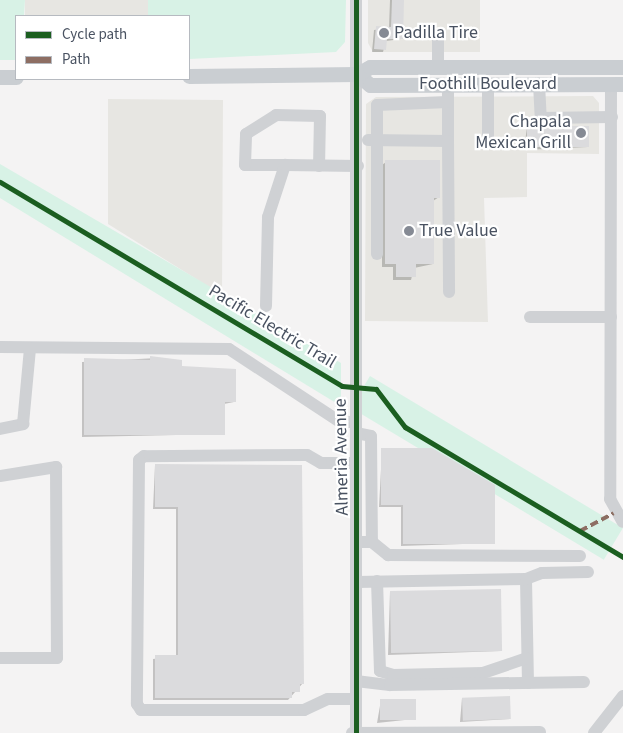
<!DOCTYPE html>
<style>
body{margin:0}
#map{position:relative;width:623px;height:733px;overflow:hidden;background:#f4f3f3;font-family:"Source Sans 3",sans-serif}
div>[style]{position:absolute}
.commercial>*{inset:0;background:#e7e6e2;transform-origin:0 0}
.green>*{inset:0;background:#d8f2e6;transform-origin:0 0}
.shadow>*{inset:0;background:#0003}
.building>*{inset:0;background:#dbdbdd;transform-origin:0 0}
.minor>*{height:12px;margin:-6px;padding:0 6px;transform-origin:6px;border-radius:6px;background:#cfd1d4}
.major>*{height:15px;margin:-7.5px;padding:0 7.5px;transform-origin:7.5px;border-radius:7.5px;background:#caced2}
.quiet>*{height:4px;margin-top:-2px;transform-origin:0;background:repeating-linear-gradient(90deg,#8d6e63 0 8px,transparent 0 12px)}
.cycleway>*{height:5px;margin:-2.5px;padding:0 2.5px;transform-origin:2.5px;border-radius:2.5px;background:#1b5e20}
.dots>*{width:14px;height:14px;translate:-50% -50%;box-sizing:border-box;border:2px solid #fff;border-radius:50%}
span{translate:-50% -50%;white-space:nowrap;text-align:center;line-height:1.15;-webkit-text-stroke:4.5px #fff;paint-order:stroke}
.poi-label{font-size:18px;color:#495261}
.left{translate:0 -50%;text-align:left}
.right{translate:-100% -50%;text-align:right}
.street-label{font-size:18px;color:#495261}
.legend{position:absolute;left:15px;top:15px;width:175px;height:65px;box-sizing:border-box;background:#fff;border:1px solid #b6bac0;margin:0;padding:6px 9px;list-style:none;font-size:15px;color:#495261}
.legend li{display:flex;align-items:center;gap:10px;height:25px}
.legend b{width:25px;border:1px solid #b6bac0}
</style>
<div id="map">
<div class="commercial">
<i style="left:25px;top:0;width:123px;height:16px"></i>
<i style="clip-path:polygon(368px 0,480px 0,480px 52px,373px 52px,368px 43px)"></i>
<i style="clip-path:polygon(593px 96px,599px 103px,599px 154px,527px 153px,527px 197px,484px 198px,488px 322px,365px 321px,366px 104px,376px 97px)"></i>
<i style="clip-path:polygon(108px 99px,223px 100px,222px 295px,108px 224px)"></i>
</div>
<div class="green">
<i style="clip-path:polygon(0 0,25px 0,24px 16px,16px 16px,16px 60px,0 60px)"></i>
<i style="clip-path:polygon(148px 0,346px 0,345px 42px,336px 52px,189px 59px,189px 16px,148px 16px)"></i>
<i style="clip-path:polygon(0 164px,341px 363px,341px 406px,0 198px)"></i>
<i style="left:370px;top:376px;width:295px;height:37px;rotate:31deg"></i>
</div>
<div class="shadow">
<i style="clip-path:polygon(390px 0,402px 0,401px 39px,386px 41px,383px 52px,372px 52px,374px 30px,389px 28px)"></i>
<i style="clip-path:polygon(527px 127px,588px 147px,524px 150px)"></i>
<i style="clip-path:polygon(386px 162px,439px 197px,433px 201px,433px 264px,414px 268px,411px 280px,393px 280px,393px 267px,382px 267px,382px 165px)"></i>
<i style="clip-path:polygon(157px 358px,234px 402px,224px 404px,224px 434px,82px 437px,82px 362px)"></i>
<i style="clip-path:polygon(382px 450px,494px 543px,401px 546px,401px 507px,379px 507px)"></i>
<i style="clip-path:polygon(155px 465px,301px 466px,303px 683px,288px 700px,153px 700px,153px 659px,176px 656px,176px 509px,153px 509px)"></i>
<i style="clip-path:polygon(390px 592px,501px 651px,388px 655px)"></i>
<i style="clip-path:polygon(462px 698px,510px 719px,460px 722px)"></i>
<i style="clip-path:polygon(381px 700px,414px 719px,377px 723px)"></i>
</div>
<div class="building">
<i style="clip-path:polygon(392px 0,404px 0,403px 39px,387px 39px,386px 50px,374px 49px,376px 26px,391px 27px)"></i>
<i style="left:527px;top:126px;width:62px;height:21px"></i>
<i style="clip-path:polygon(385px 160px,440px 160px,440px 198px,434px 198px,434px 264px,416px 264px,416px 277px,396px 277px,396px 264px,385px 264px)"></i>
<i style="clip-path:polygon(150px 356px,182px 360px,182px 366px,236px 369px,236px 402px,225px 402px,225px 435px,84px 435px,84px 358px,150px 360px)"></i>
<i style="clip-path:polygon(381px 448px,432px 448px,495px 485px,495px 544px,403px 544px,403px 505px,381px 505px)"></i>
<i style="clip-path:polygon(155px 464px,302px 465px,304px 684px,300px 684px,300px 692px,292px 692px,292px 698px,155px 698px,155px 655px,178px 655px,178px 507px,155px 507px)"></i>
<i style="left:501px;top:589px;width:62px;height:111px;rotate:89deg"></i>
<i style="left:510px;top:696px;width:23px;height:48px;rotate:88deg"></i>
<i style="left:380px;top:699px;width:36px;height:21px"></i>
</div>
<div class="minor">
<i style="left:356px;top:0;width:733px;rotate:90deg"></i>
<i style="left:438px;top:39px;width:28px;rotate:90deg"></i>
<i style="left:488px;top:84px;width:55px;rotate:90deg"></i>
<i style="left:539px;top:84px;width:34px;rotate:87deg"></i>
<i style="left:541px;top:118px;width:71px;rotate:-0.8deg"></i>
<i style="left:611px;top:84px;width:415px;rotate:90.1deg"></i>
<i style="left:610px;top:499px;width:26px;rotate:61deg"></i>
<i style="left:368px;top:140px;width:80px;rotate:0.7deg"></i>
<i style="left:448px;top:141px;width:39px;rotate:-90deg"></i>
<i style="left:448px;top:141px;width:151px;rotate:89.6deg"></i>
<i style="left:285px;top:165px;width:40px;rotate:180deg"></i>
<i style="left:245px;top:165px;width:31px;rotate:-88deg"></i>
<i style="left:246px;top:134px;width:36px;rotate:-32deg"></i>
<i style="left:276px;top:115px;width:44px;rotate:1.3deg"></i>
<i style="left:320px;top:116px;width:50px;rotate:91.1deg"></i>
<i style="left:377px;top:254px;width:149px;rotate:-90deg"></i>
<i style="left:377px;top:105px;width:71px;rotate:-2.4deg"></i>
<i style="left:448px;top:102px;width:17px;rotate:-90deg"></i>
<i style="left:266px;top:306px;width:89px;rotate:-88.7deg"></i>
<i style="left:268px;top:217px;width:55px;rotate:-71.9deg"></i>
<i style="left:285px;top:165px;width:73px;rotate:0.8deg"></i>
<i style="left:530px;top:317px;width:81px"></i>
<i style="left:0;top:347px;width:229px;rotate:0.5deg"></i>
<i style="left:229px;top:349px;width:133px;rotate:33.3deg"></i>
<i style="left:340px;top:422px;width:16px"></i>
<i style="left:0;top:429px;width:24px;rotate:-12deg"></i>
<i style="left:23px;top:424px;width:76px;rotate:-84.7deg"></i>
<i style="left:356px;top:433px;width:15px;rotate:11deg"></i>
<i style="left:371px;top:436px;width:106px;rotate:89.5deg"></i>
<i style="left:356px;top:463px;width:35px;rotate:180deg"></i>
<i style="left:321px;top:463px;width:16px;rotate:-150deg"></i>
<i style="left:307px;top:455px;width:163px;rotate:179.6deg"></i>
<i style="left:144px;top:456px;width:6px;rotate:141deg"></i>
<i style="left:139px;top:460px;width:244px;rotate:90.5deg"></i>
<i style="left:137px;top:704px;width:7px;rotate:56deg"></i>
<i style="left:141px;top:710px;width:163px"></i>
<i style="left:304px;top:710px;width:26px;rotate:-25deg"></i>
<i style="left:328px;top:699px;width:28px"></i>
<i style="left:0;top:476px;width:57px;rotate:-9.1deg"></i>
<i style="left:56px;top:467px;width:191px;rotate:89.7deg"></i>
<i style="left:57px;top:658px;width:57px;rotate:180deg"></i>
<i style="left:357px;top:542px;width:15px"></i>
<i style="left:372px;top:542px;width:21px;rotate:39deg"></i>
<i style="left:388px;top:555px;width:192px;rotate:0.3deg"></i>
<i style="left:526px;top:579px;width:104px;rotate:88.9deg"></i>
<i style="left:377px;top:581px;width:90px;rotate:88.1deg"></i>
<i style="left:380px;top:671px;width:14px;rotate:17deg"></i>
<i style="left:393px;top:675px;width:90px;rotate:-1.3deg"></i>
<i style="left:483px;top:673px;width:46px;rotate:-18.8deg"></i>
<i style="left:357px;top:582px;width:169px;rotate:-1deg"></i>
<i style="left:526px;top:579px;width:17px;rotate:-21deg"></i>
<i style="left:542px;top:573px;width:46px;rotate:-1.2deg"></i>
<i style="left:356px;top:681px;width:34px;rotate:7deg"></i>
<i style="left:390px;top:685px;width:194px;rotate:-0.9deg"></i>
<i style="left:352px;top:733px;width:188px;rotate:-0.3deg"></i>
<i style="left:594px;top:733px;width:47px;rotate:-51.9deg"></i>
</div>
<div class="major">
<i style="left:357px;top:74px;width:17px;rotate:40deg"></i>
<i style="left:370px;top:85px;width:253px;rotate:-0.2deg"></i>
<i style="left:189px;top:76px;width:168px;rotate:-0.7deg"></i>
<i style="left:357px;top:74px;width:15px;rotate:-28deg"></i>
<i style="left:370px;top:67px;width:253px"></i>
<i style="left:0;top:77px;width:16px"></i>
</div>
<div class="quiet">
<i style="left:580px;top:531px;width:38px;rotate:-28deg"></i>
</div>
<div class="cycleway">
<i style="left:356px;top:0;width:733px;rotate:90deg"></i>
<i style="left:0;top:182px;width:398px;rotate:30.8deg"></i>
<i style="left:342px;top:386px;width:34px;rotate:5deg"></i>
<i style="left:376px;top:389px;width:48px;rotate:52.7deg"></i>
<i style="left:405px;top:427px;width:254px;rotate:30.8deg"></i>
</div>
<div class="dots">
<i style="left:384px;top:33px;background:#858a94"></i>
<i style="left:581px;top:133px;background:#858a94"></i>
<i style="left:409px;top:231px;background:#858a94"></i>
</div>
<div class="poi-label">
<span class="left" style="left:394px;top:33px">Padilla Tire</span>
<span class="right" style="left:571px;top:133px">Chapala<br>Mexican Grill</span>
<span class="left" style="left:419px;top:231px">True Value</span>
</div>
<div class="street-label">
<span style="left:488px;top:84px">Foothill Boulevard</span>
<span style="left:272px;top:327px;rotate:31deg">Pacific Electric Trail</span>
<span style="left:342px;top:457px;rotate:-91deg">Almeria Avenue</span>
</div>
<ul class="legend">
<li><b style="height:6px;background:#1b5e20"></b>Cycle path</li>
<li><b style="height:6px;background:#8d6e63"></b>Path</li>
</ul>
</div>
